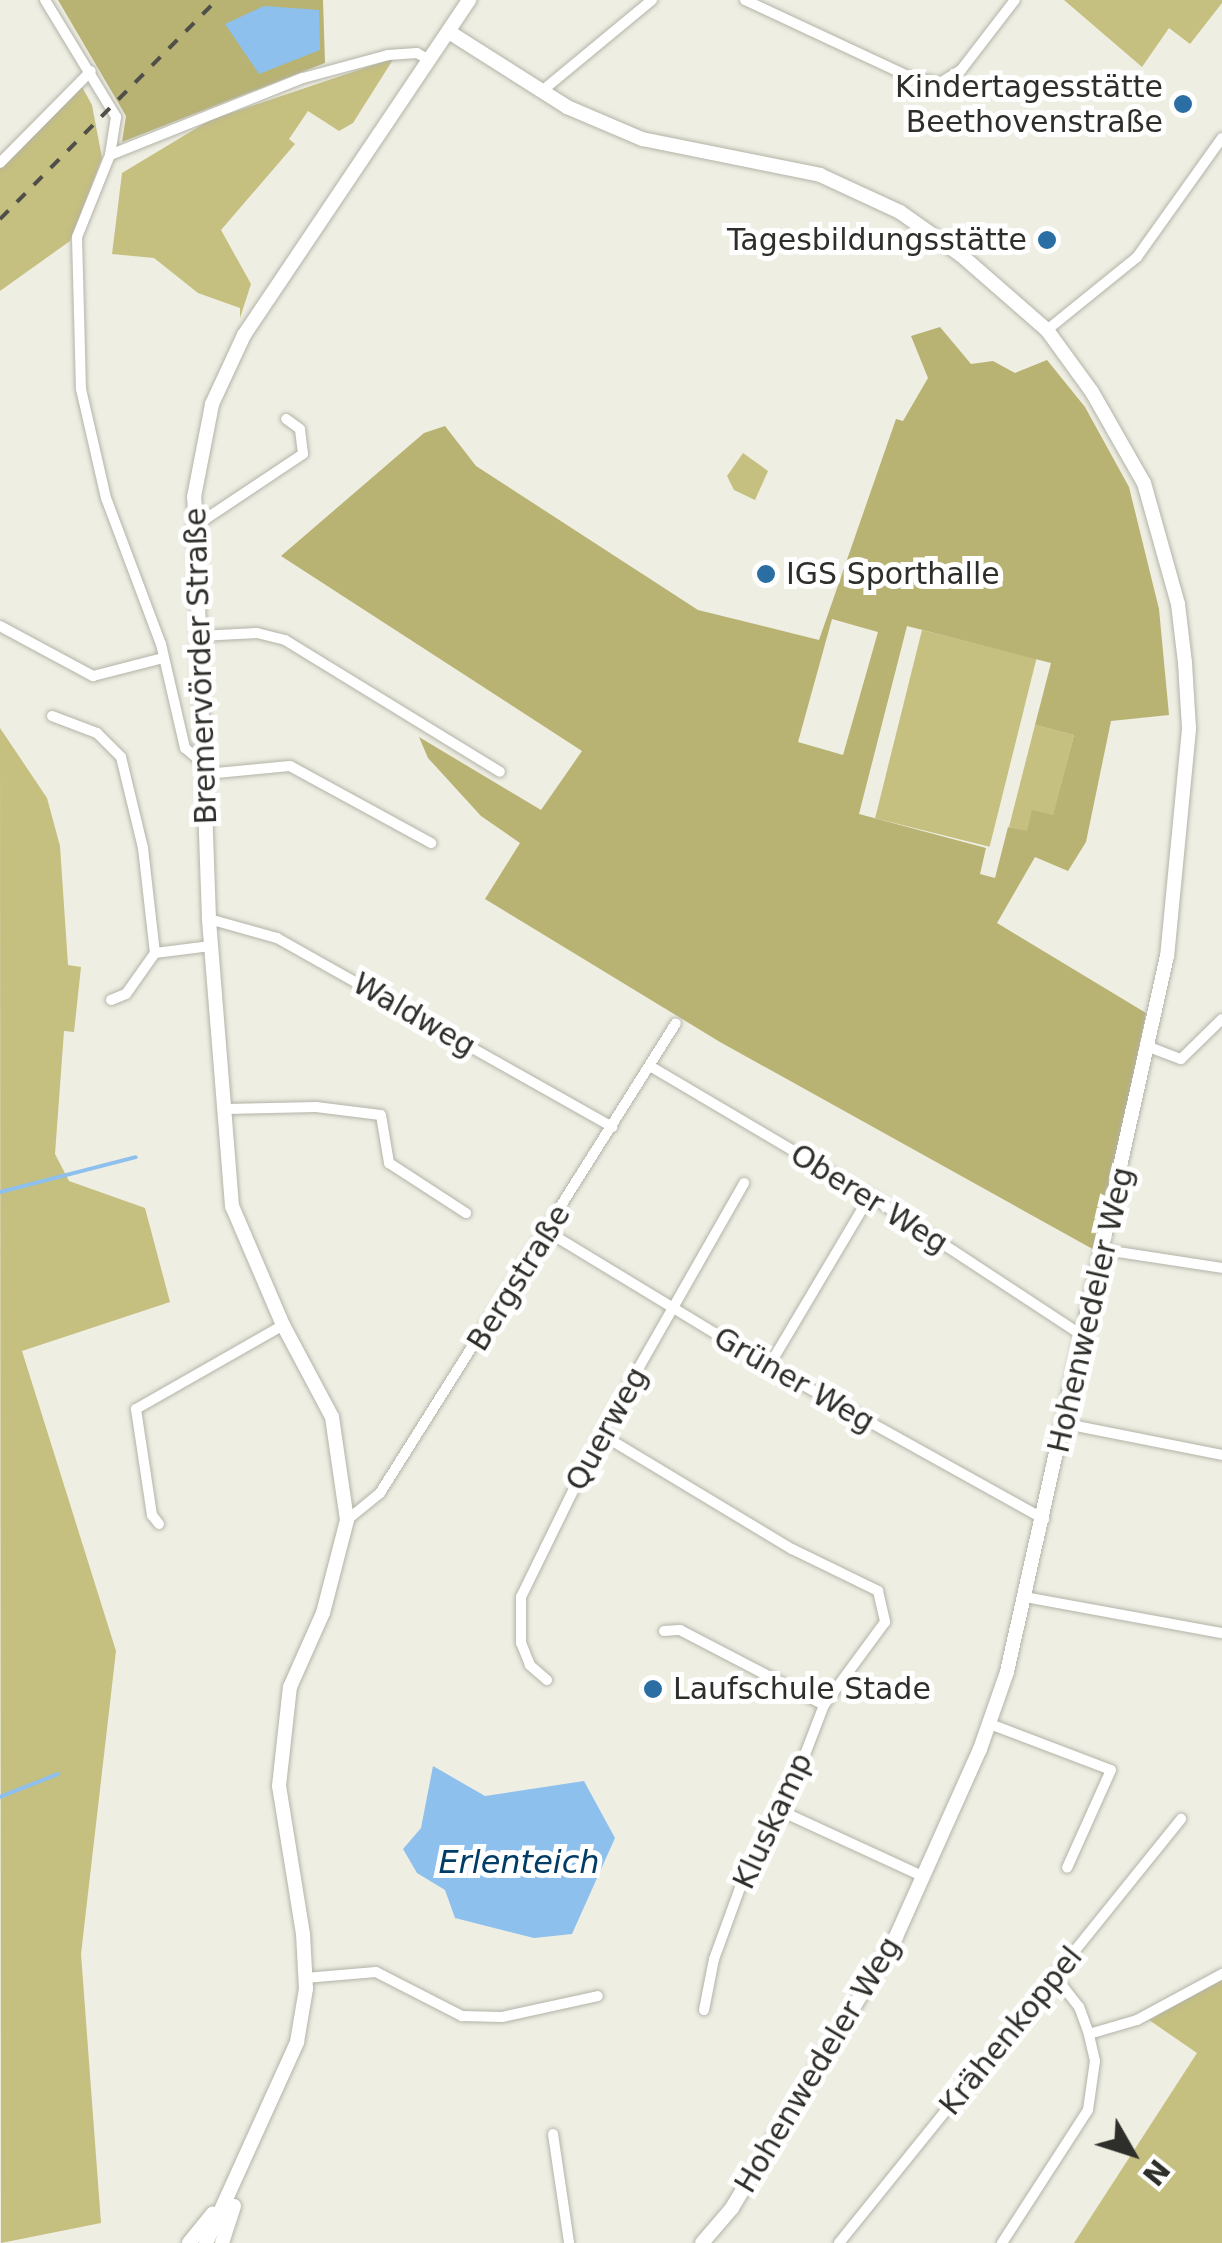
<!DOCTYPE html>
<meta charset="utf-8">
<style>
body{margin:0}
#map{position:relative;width:1222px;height:2243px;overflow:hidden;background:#efeee3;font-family:"DejaVu Sans",sans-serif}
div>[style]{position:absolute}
.green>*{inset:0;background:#c5bf80;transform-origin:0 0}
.forest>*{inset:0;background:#b8b273}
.water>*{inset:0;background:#8ec0ee}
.stream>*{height:4px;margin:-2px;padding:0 2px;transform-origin:2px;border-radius:2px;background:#8ec0ee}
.roads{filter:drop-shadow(0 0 2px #b3b3a8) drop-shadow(0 0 2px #b3b3a8)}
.street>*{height:10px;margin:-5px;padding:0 5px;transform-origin:5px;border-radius:5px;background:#fff}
.secondary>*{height:14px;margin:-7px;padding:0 7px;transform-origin:7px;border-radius:7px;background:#fff}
.rail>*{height:4px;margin-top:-2px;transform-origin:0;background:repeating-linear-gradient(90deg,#4f4f49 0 12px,transparent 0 24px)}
.dots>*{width:28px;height:28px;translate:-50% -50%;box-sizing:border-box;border:5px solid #fff;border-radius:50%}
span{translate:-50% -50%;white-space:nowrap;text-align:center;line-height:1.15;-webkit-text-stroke:10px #fff;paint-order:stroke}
.poi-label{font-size:30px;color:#2e2e2a}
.right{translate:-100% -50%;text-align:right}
.left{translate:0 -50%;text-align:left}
.street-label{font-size:30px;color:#2e2e2a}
.water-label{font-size:32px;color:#003c66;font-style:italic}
.north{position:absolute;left:1082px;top:2103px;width:100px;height:100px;-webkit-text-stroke:8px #fff;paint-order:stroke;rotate:129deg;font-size:28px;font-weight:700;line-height:40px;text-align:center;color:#2e2e2a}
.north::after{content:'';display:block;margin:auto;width:35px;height:45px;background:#2e2e2a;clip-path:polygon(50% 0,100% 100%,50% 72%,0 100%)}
</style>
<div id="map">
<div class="green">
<i style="clip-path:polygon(1064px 0,1222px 0,1222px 3px,1190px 44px,1169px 28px,1142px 67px)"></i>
<i style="clip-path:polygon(394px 58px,353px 123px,339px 131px,308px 111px,289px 139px,295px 144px,221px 230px,251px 284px,240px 318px,240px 308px,198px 293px,154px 258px,112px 254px,122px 173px,210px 120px)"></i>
<i style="clip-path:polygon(81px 85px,92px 105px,102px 158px,70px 241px,0 291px,0 166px)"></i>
<i style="clip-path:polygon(743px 453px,768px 471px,755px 500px,734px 490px,727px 476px)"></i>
<i style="left:922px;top:630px;width:118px;height:194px;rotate:14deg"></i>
<i style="clip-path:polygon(1035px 725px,1074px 735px,1053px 816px,1027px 832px,1009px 827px)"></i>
<i style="clip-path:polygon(0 728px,47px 798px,60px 846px,68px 965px,81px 967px,74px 1032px,64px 1031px,55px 1154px,69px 1181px,145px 1208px,170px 1302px,22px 1351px,116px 1651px,81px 1954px,101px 2223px,1px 2243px)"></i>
<i style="clip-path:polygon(1222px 1980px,1222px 2243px,1074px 2243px,1197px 2053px,1149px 2020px)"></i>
</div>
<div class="forest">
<i style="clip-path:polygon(58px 0,323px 0,325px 63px,122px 142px,126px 116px)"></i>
<i style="clip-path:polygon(evenodd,940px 327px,971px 364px,993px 361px,1015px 373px,1047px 360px,1085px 407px,1129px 487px,1159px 609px,1169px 715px,1111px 721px,1086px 842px,1068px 871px,1035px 857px,997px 923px,1146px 1013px,1098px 1252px,720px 1042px,485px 899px,520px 843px,481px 816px,428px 758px,419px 737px,541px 810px,582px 751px,281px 556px,424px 433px,445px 426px,476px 466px,698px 610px,819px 640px,896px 419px,903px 421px,928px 378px,911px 336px,940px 327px,832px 619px,878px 632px,843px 755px,798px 742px,832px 619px,940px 327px,907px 626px,1051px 663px,1035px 725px,1074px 735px,1053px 815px,1032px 810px,1027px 831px,1008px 827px,995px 878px,980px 874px,986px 848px,859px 814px,907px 626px)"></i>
</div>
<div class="water">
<i style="clip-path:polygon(264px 6px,319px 10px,320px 50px,259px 74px,225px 24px)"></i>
<i style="clip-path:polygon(433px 1766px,485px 1796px,584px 1781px,615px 1838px,572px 1934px,534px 1938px,455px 1918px,445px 1890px,417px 1873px,403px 1849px,421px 1828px)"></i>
</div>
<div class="stream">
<i style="left:0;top:1192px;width:140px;rotate:-14.4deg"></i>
<i style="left:0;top:1797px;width:62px;rotate:-21.6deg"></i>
</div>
<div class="roads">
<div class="street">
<i style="left:45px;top:0;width:137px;rotate:58.7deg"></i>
<i style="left:116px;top:117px;width:38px;rotate:99deg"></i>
<i style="left:110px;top:155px;width:88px;rotate:111.9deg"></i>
<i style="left:77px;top:237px;width:152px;rotate:88.5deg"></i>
<i style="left:81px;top:389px;width:112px;rotate:77.1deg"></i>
<i style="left:106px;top:498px;width:156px;rotate:69.4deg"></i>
<i style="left:161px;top:644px;width:107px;rotate:77deg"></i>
<i style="left:185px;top:748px;width:26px;rotate:40deg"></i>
<i style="left:745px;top:0;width:182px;rotate:25deg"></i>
<i style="left:910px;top:77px;width:31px;rotate:11deg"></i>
<i style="left:940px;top:83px;width:25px;rotate:-32deg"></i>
<i style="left:961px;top:70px;width:88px;rotate:-52.4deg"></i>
<i style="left:542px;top:91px;width:143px;rotate:-39.6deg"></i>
<i style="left:110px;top:155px;width:208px;rotate:-21.8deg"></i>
<i style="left:303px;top:78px;width:88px;rotate:-15.1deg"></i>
<i style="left:388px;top:55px;width:29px;rotate:-4deg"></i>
<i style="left:417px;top:53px;width:14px;rotate:30deg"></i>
<i style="left:0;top:163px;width:129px;rotate:-45.3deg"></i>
<i style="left:1047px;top:330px;width:116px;rotate:-39deg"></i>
<i style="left:1137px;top:257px;width:146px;rotate:-54.5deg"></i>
<i style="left:195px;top:526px;width:130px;rotate:-33.7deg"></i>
<i style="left:303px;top:454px;width:25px;rotate:-97deg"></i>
<i style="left:300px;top:429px;width:17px;rotate:-144deg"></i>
<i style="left:0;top:626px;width:106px;rotate:28.3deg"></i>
<i style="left:93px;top:676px;width:72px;rotate:-14.4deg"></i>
<i style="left:200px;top:636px;width:57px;rotate:-3deg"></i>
<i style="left:257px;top:633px;width:29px;rotate:14deg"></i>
<i style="left:285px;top:640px;width:252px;rotate:31.5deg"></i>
<i style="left:52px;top:716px;width:48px;rotate:20.7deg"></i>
<i style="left:97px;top:733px;width:34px;rotate:45deg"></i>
<i style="left:121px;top:757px;width:94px;rotate:76.4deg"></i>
<i style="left:143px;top:848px;width:106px;rotate:83.5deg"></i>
<i style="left:155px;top:953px;width:56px;rotate:-7.1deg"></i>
<i style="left:206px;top:774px;width:84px;rotate:-5.4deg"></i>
<i style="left:290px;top:766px;width:161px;rotate:28.6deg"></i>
<i style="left:209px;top:919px;width:71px;rotate:15.6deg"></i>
<i style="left:277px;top:938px;width:385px;rotate:29.4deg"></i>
<i style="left:111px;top:1000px;width:16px;rotate:-22deg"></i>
<i style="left:126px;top:994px;width:50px;rotate:-54.7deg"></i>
<i style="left:1149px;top:1047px;width:34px;rotate:21deg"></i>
<i style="left:1181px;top:1059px;width:57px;rotate:-44.3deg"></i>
<i style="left:650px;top:1066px;width:256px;rotate:30.6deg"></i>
<i style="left:870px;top:1196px;width:257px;rotate:33.3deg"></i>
<i style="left:226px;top:1109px;width:90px;rotate:-1.3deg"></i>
<i style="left:316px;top:1107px;width:65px;rotate:7deg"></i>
<i style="left:381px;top:1115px;width:49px;rotate:80.5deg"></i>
<i style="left:389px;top:1163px;width:92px;rotate:33deg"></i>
<i style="left:550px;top:1233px;width:256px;rotate:31.3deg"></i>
<i style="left:769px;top:1366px;width:315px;rotate:29.1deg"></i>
<i style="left:1105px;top:1250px;width:118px;rotate:8.7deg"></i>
<i style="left:769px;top:1366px;width:198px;rotate:-59.3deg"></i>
<i style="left:1066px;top:1424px;width:159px;rotate:11.2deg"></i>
<i style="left:601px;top:1434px;width:223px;rotate:31.1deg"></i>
<i style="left:792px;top:1549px;width:96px;rotate:26deg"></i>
<i style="left:878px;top:1591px;width:32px;rotate:77deg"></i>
<i style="left:885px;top:1622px;width:103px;rotate:126.3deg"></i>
<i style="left:824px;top:1705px;width:115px;rotate:111deg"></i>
<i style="left:783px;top:1812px;width:84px;rotate:119.9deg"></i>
<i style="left:741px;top:1885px;width:79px;rotate:110deg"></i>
<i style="left:714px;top:1959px;width:52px;rotate:101.1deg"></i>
<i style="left:347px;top:1520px;width:43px;rotate:-39.3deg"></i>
<i style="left:380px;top:1493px;width:555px;rotate:-57.8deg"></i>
<i style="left:159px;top:1524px;width:11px;rotate:-128deg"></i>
<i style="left:152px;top:1515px;width:107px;rotate:-98.6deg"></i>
<i style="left:136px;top:1409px;width:169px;rotate:-29.7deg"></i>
<i style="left:1025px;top:1597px;width:200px;rotate:10.4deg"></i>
<i style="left:664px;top:1631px;width:16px;rotate:-4deg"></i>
<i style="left:680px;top:1630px;width:162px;rotate:27.5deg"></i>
<i style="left:547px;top:1680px;width:23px;rotate:-139deg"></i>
<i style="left:530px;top:1665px;width:24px;rotate:-112deg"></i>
<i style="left:521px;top:1643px;width:46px;rotate:-90deg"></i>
<i style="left:521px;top:1597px;width:182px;rotate:-63.9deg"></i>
<i style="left:601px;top:1434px;width:289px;rotate:-60.3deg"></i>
<i style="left:990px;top:1724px;width:129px;rotate:20.8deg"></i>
<i style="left:1111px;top:1770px;width:107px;rotate:114.2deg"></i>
<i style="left:783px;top:1812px;width:155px;rotate:24.7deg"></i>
<i style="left:305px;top:1978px;width:71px;rotate:-4.8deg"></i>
<i style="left:376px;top:1972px;width:97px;rotate:27.1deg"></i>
<i style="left:462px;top:2016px;width:40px;rotate:1.4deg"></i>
<i style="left:502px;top:2017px;width:98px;rotate:-12.3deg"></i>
<i style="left:1089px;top:2034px;width:50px;rotate:-16.3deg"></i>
<i style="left:1137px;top:2020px;width:97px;rotate:-28.4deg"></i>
<i style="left:553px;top:2134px;width:110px;rotate:81.6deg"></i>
<i style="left:839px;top:2243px;width:545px;rotate:-51.11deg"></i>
<i style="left:1002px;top:2243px;width:158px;rotate:-57.1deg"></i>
<i style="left:1088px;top:2110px;width:49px;rotate:-81.9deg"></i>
<i style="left:1095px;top:2061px;width:28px;rotate:-103deg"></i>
<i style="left:1089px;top:2034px;width:29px;rotate:-110deg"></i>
<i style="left:1079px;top:2007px;width:39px;rotate:-128deg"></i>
</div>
<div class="secondary">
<i style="left:449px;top:32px;width:140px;rotate:32.4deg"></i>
<i style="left:567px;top:107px;width:82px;rotate:23.1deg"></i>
<i style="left:642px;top:139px;width:182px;rotate:11.4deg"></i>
<i style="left:820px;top:175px;width:88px;rotate:24.8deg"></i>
<i style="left:900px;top:212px;width:75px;rotate:35.2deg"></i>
<i style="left:961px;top:255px;width:114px;rotate:41.1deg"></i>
<i style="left:1047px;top:330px;width:77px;rotate:54deg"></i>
<i style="left:1092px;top:392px;width:105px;rotate:60.3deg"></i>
<i style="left:1144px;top:483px;width:126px;rotate:74.3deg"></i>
<i style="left:1178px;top:604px;width:59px;rotate:83.2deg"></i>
<i style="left:1185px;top:663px;width:66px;rotate:86.5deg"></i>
<i style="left:1189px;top:729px;width:228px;rotate:95.5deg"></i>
<i style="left:1167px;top:956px;width:734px;rotate:102.6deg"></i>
<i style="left:1007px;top:1672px;width:82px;rotate:109.3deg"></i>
<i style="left:980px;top:1749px;width:206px;rotate:114.1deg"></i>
<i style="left:896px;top:1937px;width:317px;rotate:121.2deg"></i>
<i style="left:732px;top:2208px;width:46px;rotate:130.6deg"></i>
<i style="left:189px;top:2243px;width:38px;rotate:-51deg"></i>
<i style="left:206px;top:2243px;width:221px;rotate:-65.6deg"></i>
<i style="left:297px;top:2042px;width:54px;rotate:-80.4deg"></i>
<i style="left:306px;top:1989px;width:55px;rotate:-93.1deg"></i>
<i style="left:303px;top:1934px;width:150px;rotate:-99.2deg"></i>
<i style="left:279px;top:1786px;width:100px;rotate:-83.7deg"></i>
<i style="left:290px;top:1687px;width:81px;rotate:-66deg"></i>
<i style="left:323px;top:1613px;width:96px;rotate:-75.5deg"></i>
<i style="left:347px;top:1520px;width:104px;rotate:-98.3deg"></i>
<i style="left:332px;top:1417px;width:104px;rotate:-118deg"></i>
<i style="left:283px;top:1325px;width:129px;rotate:-113.2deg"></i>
<i style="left:232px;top:1206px;width:288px;rotate:-94.6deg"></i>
<i style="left:209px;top:919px;width:422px;rotate:-92deg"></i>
<i style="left:194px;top:497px;width:95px;rotate:-79deg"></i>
<i style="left:212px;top:404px;width:76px;rotate:-65.1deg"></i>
<i style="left:244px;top:335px;width:404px;rotate:-56.1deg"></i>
<i style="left:222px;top:2243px;width:39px;rotate:-72deg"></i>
</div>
</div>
<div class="rail">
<i style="left:0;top:219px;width:308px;rotate:-45.3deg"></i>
</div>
<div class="dots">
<i style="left:1183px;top:104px;background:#2b6ea4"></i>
<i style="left:1047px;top:240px;background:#2b6ea4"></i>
<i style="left:766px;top:574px;background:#2b6ea4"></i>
<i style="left:653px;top:1689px;background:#2b6ea4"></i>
</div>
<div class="poi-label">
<span class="right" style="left:1163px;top:104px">Kindertagesstätte<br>Beethovenstraße</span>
<span class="right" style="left:1027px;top:240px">Tagesbildungsstätte</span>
<span class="left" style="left:786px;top:574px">IGS Sporthalle</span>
<span class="left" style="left:673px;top:1689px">Laufschule Stade</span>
</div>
<div class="street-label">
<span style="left:201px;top:666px;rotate:-92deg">Bremervörder Straße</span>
<span style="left:414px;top:1015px;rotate:30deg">Waldweg</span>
<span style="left:869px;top:1199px;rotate:32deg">Oberer Weg</span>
<span style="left:519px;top:1278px;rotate:-58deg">Bergstraße</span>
<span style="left:1091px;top:1310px;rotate:-77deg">Hohenwedeler Weg</span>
<span style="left:794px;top:1380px;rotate:30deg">Grüner Weg</span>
<span style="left:607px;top:1429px;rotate:-61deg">Querweg</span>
<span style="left:773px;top:1821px;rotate:-65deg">Kluskamp</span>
<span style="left:1011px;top:2031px;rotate:-51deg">Krähenkoppel</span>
<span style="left:818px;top:2065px;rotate:-59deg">Hohenwedeler Weg</span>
</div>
<div class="water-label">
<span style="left:519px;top:1862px">Erlenteich</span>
</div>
<div class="north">N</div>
</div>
